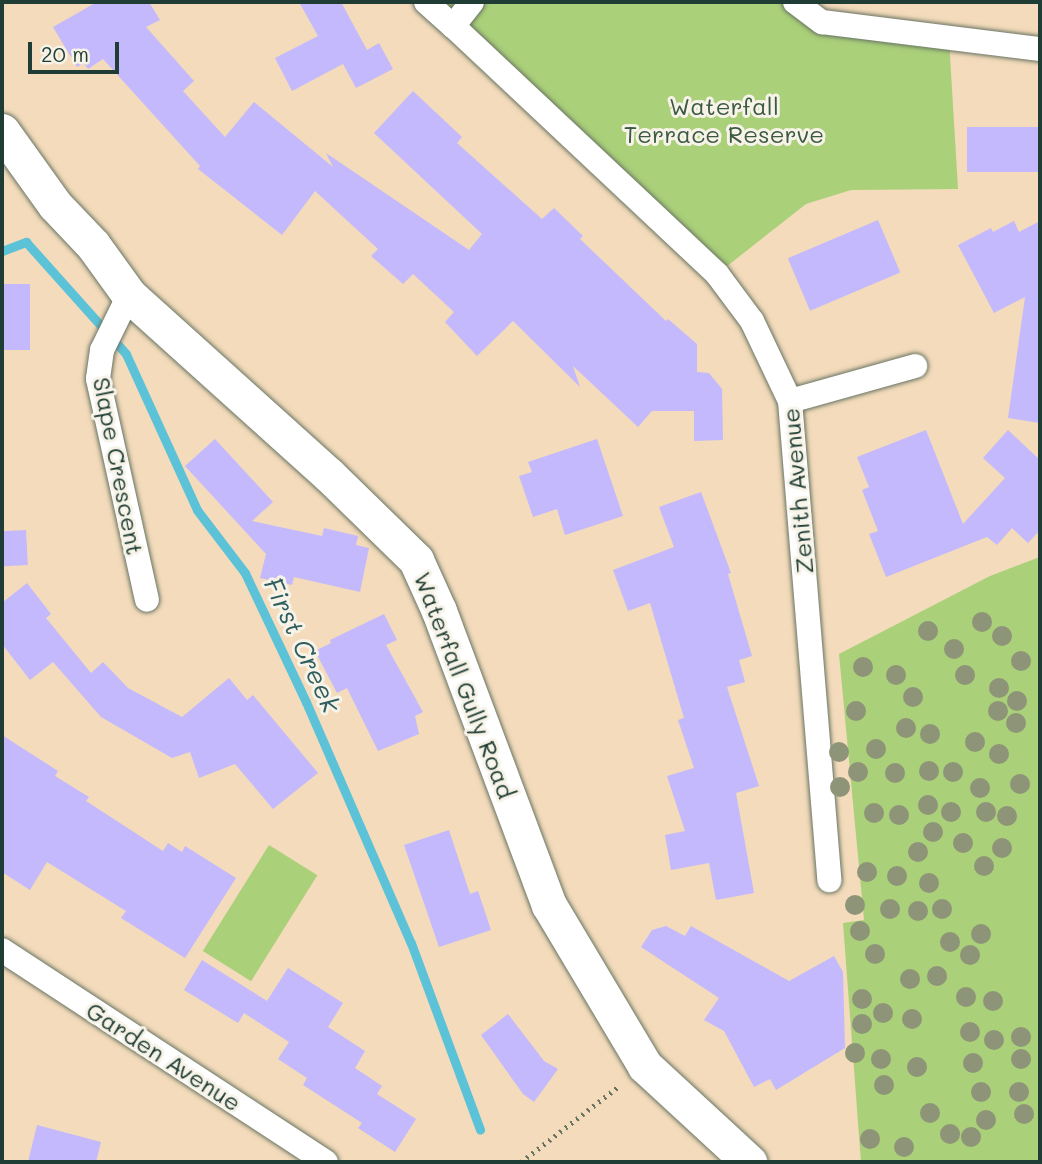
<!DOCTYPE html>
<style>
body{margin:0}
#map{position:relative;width:1042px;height:1164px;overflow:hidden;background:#f3dbbb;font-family:Mali,sans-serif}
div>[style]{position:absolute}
.green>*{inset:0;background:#aad07a;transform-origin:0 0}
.stream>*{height:9px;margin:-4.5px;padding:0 4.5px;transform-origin:4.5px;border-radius:4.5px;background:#5bc2d8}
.building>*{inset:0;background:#c4b9fc;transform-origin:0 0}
.path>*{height:4.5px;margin-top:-2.25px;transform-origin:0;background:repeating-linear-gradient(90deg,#697463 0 2px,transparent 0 7px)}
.roads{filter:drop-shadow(0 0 2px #697463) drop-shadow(0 0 2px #697463)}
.street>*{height:24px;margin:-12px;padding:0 12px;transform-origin:12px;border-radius:12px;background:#fff}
.secondary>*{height:35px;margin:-17.5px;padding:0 17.5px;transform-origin:17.5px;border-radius:17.5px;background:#fff}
.trees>*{width:20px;height:20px;margin:-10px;border-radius:50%;background:#8e9478}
span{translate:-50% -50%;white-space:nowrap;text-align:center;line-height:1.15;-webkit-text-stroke:6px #f7f3e8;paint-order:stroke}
.park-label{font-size:24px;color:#3b5a42}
.street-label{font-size:24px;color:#1f3d34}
.water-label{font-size:26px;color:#2e5e5d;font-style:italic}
.frame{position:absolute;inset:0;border:4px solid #1f3d34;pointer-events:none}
.scale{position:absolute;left:28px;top:42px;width:91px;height:32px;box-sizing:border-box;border:4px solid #1f3d34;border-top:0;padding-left:9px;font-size:21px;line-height:24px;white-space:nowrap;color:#1f3d34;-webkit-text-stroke:5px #f7f3e8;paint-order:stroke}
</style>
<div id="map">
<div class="green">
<i style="clip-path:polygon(428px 2px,795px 2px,822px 22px,949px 39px,958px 189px,851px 190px,806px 204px,717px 274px)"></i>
<i style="clip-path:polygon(1040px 557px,1040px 1162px,861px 1162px,843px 923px,864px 920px,839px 654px,990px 576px)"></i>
<i style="left:269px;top:845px;width:57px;height:125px;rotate:32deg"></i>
</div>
<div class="stream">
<i style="left:2px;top:251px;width:26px;rotate:-21deg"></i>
<i style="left:26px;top:242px;width:150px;rotate:48.2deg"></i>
<i style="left:126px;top:354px;width:171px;rotate:65.5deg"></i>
<i style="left:197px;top:510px;width:79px;rotate:52.7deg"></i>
<i style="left:245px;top:573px;width:143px;rotate:64.7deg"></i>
<i style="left:306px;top:702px;width:263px;rotate:66.5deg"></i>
<i style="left:411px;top:943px;width:199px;rotate:69.7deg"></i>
</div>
<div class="building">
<i style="clip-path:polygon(97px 2px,149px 2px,160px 20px,146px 27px,194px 81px,183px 91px,225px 137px,254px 102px,333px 167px,326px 153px,469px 250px,482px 234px,374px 133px,413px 91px,462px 137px,457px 143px,542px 219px,554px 208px,583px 236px,580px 239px,666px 321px,668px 319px,697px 344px,697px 372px,709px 373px,722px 389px,723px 440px,694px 441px,694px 411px,652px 411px,638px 427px,573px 366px,580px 387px,513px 321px,477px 356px,445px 322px,454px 312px,413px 274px,403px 284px,371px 256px,378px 249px,315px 191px,282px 235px,198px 169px,200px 166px,103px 59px,88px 69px,84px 63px,77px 67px,53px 27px)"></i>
<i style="clip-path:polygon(299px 2px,341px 2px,367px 50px,379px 43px,393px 69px,356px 88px,343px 64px,292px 91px,275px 58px,318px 36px)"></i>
<i style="left:1040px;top:127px;width:45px;height:73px;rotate:90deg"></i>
<i style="left:878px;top:220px;width:57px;height:98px;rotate:67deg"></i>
<i style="clip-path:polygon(1014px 221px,1019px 232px,1040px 221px,1040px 423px,1008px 418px,1025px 297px,994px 313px,958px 245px,991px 228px,993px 232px)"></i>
<i style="left:2px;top:284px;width:28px;height:66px"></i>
<i style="clip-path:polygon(926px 430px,963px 524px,1005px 478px,983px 458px,1008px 430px,1040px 460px,1040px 530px,1028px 543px,1012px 528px,997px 545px,987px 537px,886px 577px,869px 534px,878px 531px,862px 490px,869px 487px,857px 457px)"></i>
<i style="clip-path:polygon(215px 439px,273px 502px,252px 521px,322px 536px,324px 528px,358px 536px,356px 545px,369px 548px,360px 592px,294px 577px,292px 585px,260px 578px,266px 554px,185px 466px)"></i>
<i style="clip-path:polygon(597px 439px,623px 516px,565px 535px,557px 509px,533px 517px,519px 476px,532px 472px,528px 462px)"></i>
<i style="clip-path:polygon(701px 492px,731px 573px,728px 574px,752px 656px,739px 660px,745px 682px,727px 687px,759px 786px,736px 793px,754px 893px,716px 900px,709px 863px,671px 870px,665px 835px,685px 831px,667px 776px,694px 768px,678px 720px,684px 718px,650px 603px,628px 611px,613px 570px,674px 547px,659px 507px)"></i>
<i style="left:26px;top:530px;width:35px;height:24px;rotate:87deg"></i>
<i style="clip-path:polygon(27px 583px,51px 614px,46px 618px,91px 673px,103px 662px,128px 688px,182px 717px,229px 678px,247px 700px,253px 695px,318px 773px,273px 809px,235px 764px,199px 778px,190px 752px,172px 758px,101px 717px,53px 662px,30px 680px,2px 644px,2px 603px)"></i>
<i style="clip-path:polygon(384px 614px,397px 640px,386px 645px,423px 712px,415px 716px,419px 734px,378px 751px,347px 688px,337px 693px,315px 651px,331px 643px,330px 640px)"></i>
<i style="clip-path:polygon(2px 735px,58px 771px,55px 776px,89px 797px,86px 801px,163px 851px,168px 843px,182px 852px,185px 846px,236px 878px,185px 958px,121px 918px,126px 911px,47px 862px,30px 890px,2px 872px)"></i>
<i style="clip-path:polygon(449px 830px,470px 894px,478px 891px,491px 930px,439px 947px,404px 845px)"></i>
<i style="clip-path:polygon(666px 926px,685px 936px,691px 926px,789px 981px,834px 956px,843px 972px,845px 1048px,776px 1090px,770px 1079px,754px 1087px,724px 1031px,704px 1020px,719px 998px,641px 947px,652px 930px)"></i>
<i style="clip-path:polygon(202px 960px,267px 1001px,288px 968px,343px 1003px,328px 1027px,365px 1051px,355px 1068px,382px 1086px,377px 1094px,416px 1119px,395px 1152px,358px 1128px,362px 1123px,303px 1085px,307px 1078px,278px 1059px,289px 1042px,244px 1013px,238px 1023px,184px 990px)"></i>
<i style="clip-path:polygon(508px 1014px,544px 1061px,558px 1069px,534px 1102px,523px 1094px,481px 1035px)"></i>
<i style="clip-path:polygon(37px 1125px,101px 1142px,96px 1162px,28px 1162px)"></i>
</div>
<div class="path">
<i style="left:521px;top:1162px;width:124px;rotate:-37.8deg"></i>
</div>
<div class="roads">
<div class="street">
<i style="left:426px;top:2px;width:36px;rotate:42deg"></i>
<i style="left:472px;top:2px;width:31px;rotate:128deg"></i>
<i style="left:453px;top:26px;width:362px;rotate:43.2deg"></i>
<i style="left:717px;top:274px;width:59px;rotate:53.3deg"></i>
<i style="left:752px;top:321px;width:89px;rotate:64.6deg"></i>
<i style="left:790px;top:401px;width:481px;rotate:85.3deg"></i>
<i style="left:795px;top:2px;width:34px;rotate:37deg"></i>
<i style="left:822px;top:22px;width:220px;rotate:7.1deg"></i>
<i style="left:129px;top:295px;width:61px;rotate:116.1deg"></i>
<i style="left:102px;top:350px;width:29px;rotate:98deg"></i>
<i style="left:98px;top:379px;width:226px;rotate:77.5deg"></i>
<i style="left:790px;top:401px;width:130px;rotate:-15.6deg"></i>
<i style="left:2px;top:950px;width:387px;rotate:33.2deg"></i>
</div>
<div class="secondary">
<i style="left:2px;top:131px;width:91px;rotate:54.4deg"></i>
<i style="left:55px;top:205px;width:55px;rotate:46.5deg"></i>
<i style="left:93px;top:245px;width:62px;rotate:54.2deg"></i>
<i style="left:129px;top:295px;width:269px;rotate:42deg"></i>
<i style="left:329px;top:475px;width:122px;rotate:44.3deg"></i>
<i style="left:416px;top:560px;width:56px;rotate:65.7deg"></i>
<i style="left:439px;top:611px;width:314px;rotate:69.5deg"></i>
<i style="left:549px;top:905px;width:187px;rotate:59.2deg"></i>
<i style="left:645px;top:1066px;width:142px;rotate:42.7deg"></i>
</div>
</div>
<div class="trees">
<i style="left:982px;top:622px"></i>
<i style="left:928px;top:631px"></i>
<i style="left:1002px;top:636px"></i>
<i style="left:954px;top:649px"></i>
<i style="left:1021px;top:661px"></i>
<i style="left:863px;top:667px"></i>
<i style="left:896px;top:675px"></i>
<i style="left:965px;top:675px"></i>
<i style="left:999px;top:688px"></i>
<i style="left:913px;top:697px"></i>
<i style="left:1017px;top:701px"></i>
<i style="left:856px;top:711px"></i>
<i style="left:998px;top:711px"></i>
<i style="left:1016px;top:723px"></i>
<i style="left:906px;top:728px"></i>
<i style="left:930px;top:734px"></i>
<i style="left:975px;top:742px"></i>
<i style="left:876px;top:749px"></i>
<i style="left:839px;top:752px"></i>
<i style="left:999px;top:754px"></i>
<i style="left:929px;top:771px"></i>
<i style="left:858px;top:772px"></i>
<i style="left:953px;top:772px"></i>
<i style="left:895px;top:773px"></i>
<i style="left:1020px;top:784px"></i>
<i style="left:840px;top:787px"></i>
<i style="left:980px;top:788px"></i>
<i style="left:928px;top:805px"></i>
<i style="left:951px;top:812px"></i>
<i style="left:986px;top:812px"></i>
<i style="left:874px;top:813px"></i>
<i style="left:899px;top:815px"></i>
<i style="left:1007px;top:816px"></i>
<i style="left:933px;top:832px"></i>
<i style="left:963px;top:843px"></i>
<i style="left:1002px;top:848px"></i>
<i style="left:918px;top:852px"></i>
<i style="left:984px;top:866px"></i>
<i style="left:867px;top:872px"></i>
<i style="left:897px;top:876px"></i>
<i style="left:929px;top:883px"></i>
<i style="left:855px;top:905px"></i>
<i style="left:890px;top:909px"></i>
<i style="left:942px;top:909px"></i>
<i style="left:918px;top:911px"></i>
<i style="left:860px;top:931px"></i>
<i style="left:981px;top:934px"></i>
<i style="left:950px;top:942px"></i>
<i style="left:875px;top:954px"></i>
<i style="left:970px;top:955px"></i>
<i style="left:937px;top:976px"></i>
<i style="left:910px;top:979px"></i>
<i style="left:966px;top:997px"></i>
<i style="left:862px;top:999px"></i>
<i style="left:993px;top:1001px"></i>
<i style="left:883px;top:1013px"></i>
<i style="left:912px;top:1019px"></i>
<i style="left:862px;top:1024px"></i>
<i style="left:970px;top:1032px"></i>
<i style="left:1021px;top:1037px"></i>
<i style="left:994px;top:1040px"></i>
<i style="left:855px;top:1053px"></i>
<i style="left:881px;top:1059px"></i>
<i style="left:1021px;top:1059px"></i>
<i style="left:973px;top:1063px"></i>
<i style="left:917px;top:1067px"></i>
<i style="left:884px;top:1085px"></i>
<i style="left:981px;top:1092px"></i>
<i style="left:1019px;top:1092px"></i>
<i style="left:930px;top:1113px"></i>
<i style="left:1024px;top:1114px"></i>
<i style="left:986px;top:1120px"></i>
<i style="left:950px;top:1134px"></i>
<i style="left:971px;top:1137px"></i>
<i style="left:870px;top:1139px"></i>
<i style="left:904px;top:1147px"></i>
</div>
<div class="park-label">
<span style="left:724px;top:120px">Waterfall<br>Terrace Reserve</span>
</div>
<div class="street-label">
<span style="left:119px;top:466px;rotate:79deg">Slape Crescent</span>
<span style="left:797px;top:491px;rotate:-95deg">Zenith Avenue</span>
<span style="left:465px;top:685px;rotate:69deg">Waterfall Gully Road</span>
<span style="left:164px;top:1056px;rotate:33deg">Garden Avenue</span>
</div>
<div class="water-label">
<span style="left:302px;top:645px;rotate:65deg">First Creek</span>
</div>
<div class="frame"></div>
<div class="scale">20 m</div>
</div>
